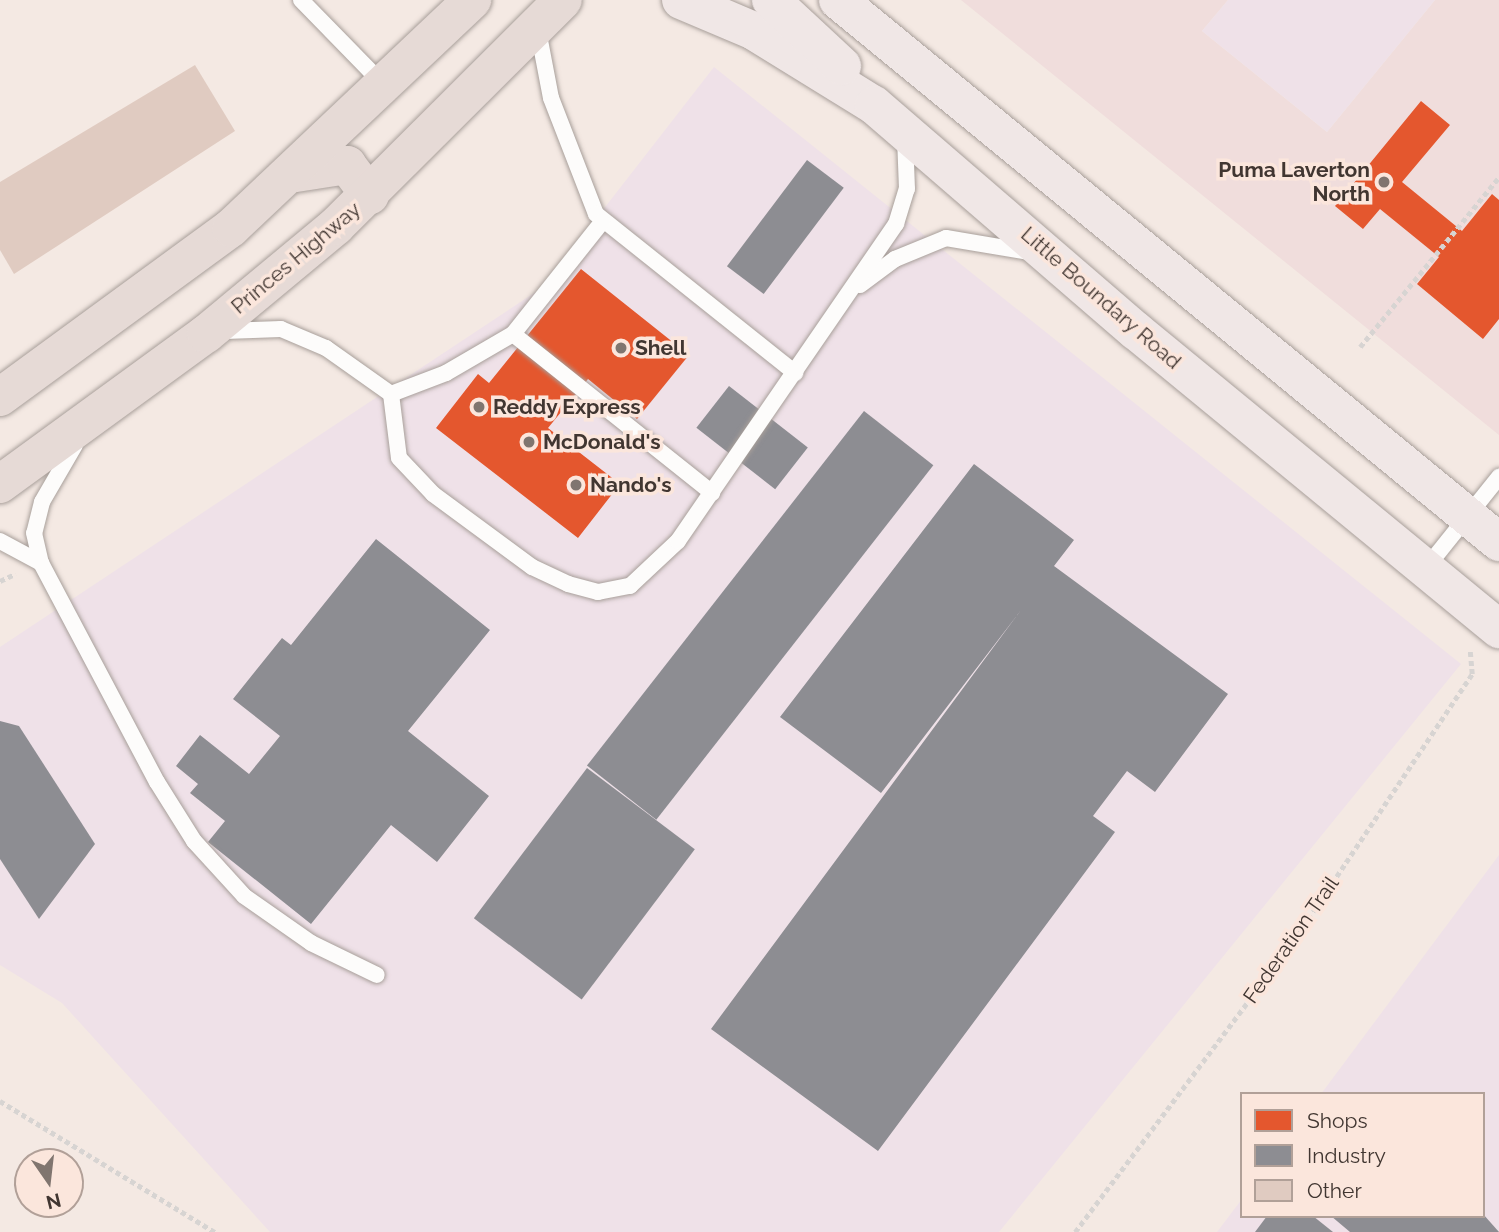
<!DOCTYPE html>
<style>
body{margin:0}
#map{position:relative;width:1499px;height:1232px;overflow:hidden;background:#f4e9e3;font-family:Raleway,sans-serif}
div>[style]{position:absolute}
.commercial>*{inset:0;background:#f0dddc}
.industrial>*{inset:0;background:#efe1e8}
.shops>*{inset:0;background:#e4572e}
.industry>*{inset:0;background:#8d8d92;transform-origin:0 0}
.building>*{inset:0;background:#e0cbc1}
.path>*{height:4.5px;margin-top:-2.25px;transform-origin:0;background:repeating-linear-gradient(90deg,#d7d4d2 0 5px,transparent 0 8.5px)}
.roads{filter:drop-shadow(0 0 2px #a89f9a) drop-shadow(0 0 2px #a89f9a)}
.lane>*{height:16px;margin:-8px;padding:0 8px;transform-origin:8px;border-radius:8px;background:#fdfcfb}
.primary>*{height:38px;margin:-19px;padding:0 19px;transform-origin:19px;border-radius:19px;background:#f0e7e6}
.highway>*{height:38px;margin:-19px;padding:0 19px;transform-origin:19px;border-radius:19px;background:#e6dad6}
.dots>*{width:19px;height:19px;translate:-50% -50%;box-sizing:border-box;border:4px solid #fbe6dc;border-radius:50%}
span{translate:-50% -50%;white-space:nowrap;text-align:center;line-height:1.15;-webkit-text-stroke:7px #fbe6dc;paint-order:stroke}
.poi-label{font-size:21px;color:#413631;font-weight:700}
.right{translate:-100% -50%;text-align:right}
.left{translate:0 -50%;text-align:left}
.street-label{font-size:21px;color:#413631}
.legend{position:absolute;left:1240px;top:1092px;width:245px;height:126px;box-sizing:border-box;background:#fbe6dc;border:2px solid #b1a098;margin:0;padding:9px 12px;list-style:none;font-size:21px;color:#413631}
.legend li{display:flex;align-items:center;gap:14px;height:35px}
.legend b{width:35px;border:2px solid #b1a098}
.north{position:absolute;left:14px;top:1148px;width:70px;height:70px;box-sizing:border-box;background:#fbe6dc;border:2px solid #b1a098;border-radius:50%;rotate:166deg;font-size:19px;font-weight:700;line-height:28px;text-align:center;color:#413631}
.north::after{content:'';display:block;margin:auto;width:24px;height:32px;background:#80756f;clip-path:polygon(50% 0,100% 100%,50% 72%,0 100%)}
</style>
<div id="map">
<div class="commercial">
<i style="clip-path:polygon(961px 0,1228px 0,1202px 31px,1327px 132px,1435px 0,1499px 0,1499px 435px)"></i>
</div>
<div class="industrial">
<i style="clip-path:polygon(1228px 0,1435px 0,1327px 132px,1202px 31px)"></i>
<i style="clip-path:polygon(714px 67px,1461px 664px,999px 1232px,270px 1232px,62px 1003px,0 965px,0 647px,543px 287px)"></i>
<i style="clip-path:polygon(1499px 855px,1499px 1232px,1217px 1232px,1242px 1199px,1242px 1216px,1483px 1216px,1483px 1094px,1321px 1094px)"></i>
</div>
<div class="shops">
<i style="clip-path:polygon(1421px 101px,1450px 125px,1402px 182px,1462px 231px,1492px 194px,1499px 200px,1499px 319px,1483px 339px,1417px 284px,1439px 257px,1380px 209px,1363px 229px,1335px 206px)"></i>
<i style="clip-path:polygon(581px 269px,689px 355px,637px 419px,588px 379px,548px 428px,620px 484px,578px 538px,436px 428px,478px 374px,489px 383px)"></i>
</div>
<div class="industry">
<i style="left:807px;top:160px;width:46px;height:133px;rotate:37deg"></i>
<i style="left:729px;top:386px;width:100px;height:53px;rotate:38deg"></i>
<i style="left:864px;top:411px;width:88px;height:450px;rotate:38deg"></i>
<i style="clip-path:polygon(974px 464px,1074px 540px,1054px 566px,1228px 694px,1155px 792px,1127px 771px,1093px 816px,1115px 832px,878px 1151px,711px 1029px,1021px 610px,881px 793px,780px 717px)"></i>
<i style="clip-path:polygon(376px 539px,490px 630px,408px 731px,489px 796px,437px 862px,391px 825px,311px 924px,208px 842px,225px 821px,190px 793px,198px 784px,176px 766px,200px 735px,249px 774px,280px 736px,233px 699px,282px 638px,291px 645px)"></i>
<i style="clip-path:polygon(0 721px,19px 726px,95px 844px,39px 919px,0 859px)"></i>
<i style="left:587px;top:768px;width:135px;height:188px;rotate:37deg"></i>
<i style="clip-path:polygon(1483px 1214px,1499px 1232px,1350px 1232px,1331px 1216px)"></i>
<i style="clip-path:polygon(1267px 1216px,1313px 1216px,1333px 1232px,1255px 1232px)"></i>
</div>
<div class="building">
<i style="clip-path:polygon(195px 65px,235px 131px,14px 274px,0 250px,0 182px)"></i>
</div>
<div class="path">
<i style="left:1360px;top:347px;width:220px;rotate:-50.7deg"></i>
<i style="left:0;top:581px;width:17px;rotate:-25deg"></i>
<i style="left:0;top:1101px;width:252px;rotate:31.4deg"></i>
<i style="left:1075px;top:1232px;width:365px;rotate:-53.1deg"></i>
<i style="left:1294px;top:940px;width:320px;rotate:-56.2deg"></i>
<i style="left:1472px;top:674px;width:24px;rotate:-95deg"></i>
</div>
<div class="roads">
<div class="lane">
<i style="left:301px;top:0;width:120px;rotate:45.7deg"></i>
<i style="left:538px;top:30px;width:69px;rotate:79.2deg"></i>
<i style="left:551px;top:98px;width:124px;rotate:68.8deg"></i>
<i style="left:596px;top:214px;width:255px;rotate:38.6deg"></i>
<i style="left:860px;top:285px;width:44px;rotate:-36.6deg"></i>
<i style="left:895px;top:259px;width:55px;rotate:-22.4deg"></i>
<i style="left:946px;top:238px;width:85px;rotate:9.5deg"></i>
<i style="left:225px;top:331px;width:56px;rotate:-2deg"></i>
<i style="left:281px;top:329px;width:49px;rotate:22.9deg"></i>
<i style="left:326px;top:348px;width:80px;rotate:35.3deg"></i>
<i style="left:391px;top:394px;width:64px;rotate:82.9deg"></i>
<i style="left:399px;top:458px;width:50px;rotate:46.6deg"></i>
<i style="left:433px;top:494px;width:123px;rotate:36.4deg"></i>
<i style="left:532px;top:567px;width:40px;rotate:25deg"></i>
<i style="left:568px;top:584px;width:31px;rotate:15deg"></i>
<i style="left:598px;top:592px;width:33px;rotate:-11deg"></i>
<i style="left:630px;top:586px;width:66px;rotate:-43.2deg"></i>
<i style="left:678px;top:541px;width:385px;rotate:-55.5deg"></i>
<i style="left:896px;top:224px;width:37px;rotate:-73deg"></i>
<i style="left:907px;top:189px;width:52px;rotate:-92.2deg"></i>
<i style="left:513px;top:334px;width:255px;rotate:38.6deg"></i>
<i style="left:391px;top:394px;width:59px;rotate:-20.9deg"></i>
<i style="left:446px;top:373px;width:78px;rotate:-30.2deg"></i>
<i style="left:513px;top:334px;width:143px;rotate:-51.5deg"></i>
<i style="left:75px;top:445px;width:66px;rotate:120.1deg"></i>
<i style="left:42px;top:502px;width:32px;rotate:104deg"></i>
<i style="left:34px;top:533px;width:31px;rotate:77deg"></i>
<i style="left:41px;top:563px;width:248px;rotate:62.1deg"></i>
<i style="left:157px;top:782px;width:70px;rotate:57.9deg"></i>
<i style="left:194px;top:841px;width:74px;rotate:47.7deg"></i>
<i style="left:244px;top:896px;width:82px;rotate:35deg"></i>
<i style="left:311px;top:943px;width:73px;rotate:25.9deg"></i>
<i style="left:0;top:541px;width:47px;rotate:28.2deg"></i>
<i style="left:1426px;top:568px;width:117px;rotate:-51.3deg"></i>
</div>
<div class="primary">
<i style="left:681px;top:0;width:79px;rotate:23deg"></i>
<i style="left:754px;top:31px;width:141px;rotate:31.7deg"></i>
<i style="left:874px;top:105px;width:346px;rotate:40.8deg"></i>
<i style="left:1136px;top:331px;width:470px;rotate:39.4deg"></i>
<i style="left:771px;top:0;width:97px;rotate:42.9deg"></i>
<i style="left:838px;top:0;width:855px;rotate:39.35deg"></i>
</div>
<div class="highway">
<i style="left:296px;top:173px;width:52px;rotate:-8.9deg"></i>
<i style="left:347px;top:165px;width:38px;rotate:53deg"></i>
<i style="left:0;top:397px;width:286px;rotate:-36.2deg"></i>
<i style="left:231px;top:228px;width:332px;rotate:-43.4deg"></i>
<i style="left:0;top:484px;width:255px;rotate:-36.1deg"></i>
<i style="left:206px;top:334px;width:169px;rotate:-39.7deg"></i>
<i style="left:336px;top:226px;width:320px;rotate:-44.9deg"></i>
</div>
</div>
<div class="dots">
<i style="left:1384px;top:182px;background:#80756f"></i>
<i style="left:621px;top:348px;background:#80756f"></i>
<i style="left:479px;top:407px;background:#80756f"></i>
<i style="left:529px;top:442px;background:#80756f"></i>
<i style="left:576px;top:485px;background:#80756f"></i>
</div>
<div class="poi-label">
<span class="right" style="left:1370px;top:182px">Puma Laverton<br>North</span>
<span class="left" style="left:635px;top:348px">Shell</span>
<span class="left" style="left:493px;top:407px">Reddy Express</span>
<span class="left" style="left:543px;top:442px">McDonald's</span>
<span class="left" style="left:590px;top:485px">Nando's</span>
</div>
<div class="street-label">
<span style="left:296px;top:258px;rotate:-40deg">Princes Highway</span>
<span style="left:1101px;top:298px;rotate:41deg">Little Boundary Road</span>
<span style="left:1291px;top:940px;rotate:-55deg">Federation Trail</span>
</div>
<ul class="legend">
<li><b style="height:19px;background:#e4572e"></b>Shops</li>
<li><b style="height:19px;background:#8d8d92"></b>Industry</li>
<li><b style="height:19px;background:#e0cbc1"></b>Other</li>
</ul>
<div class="north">N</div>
</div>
